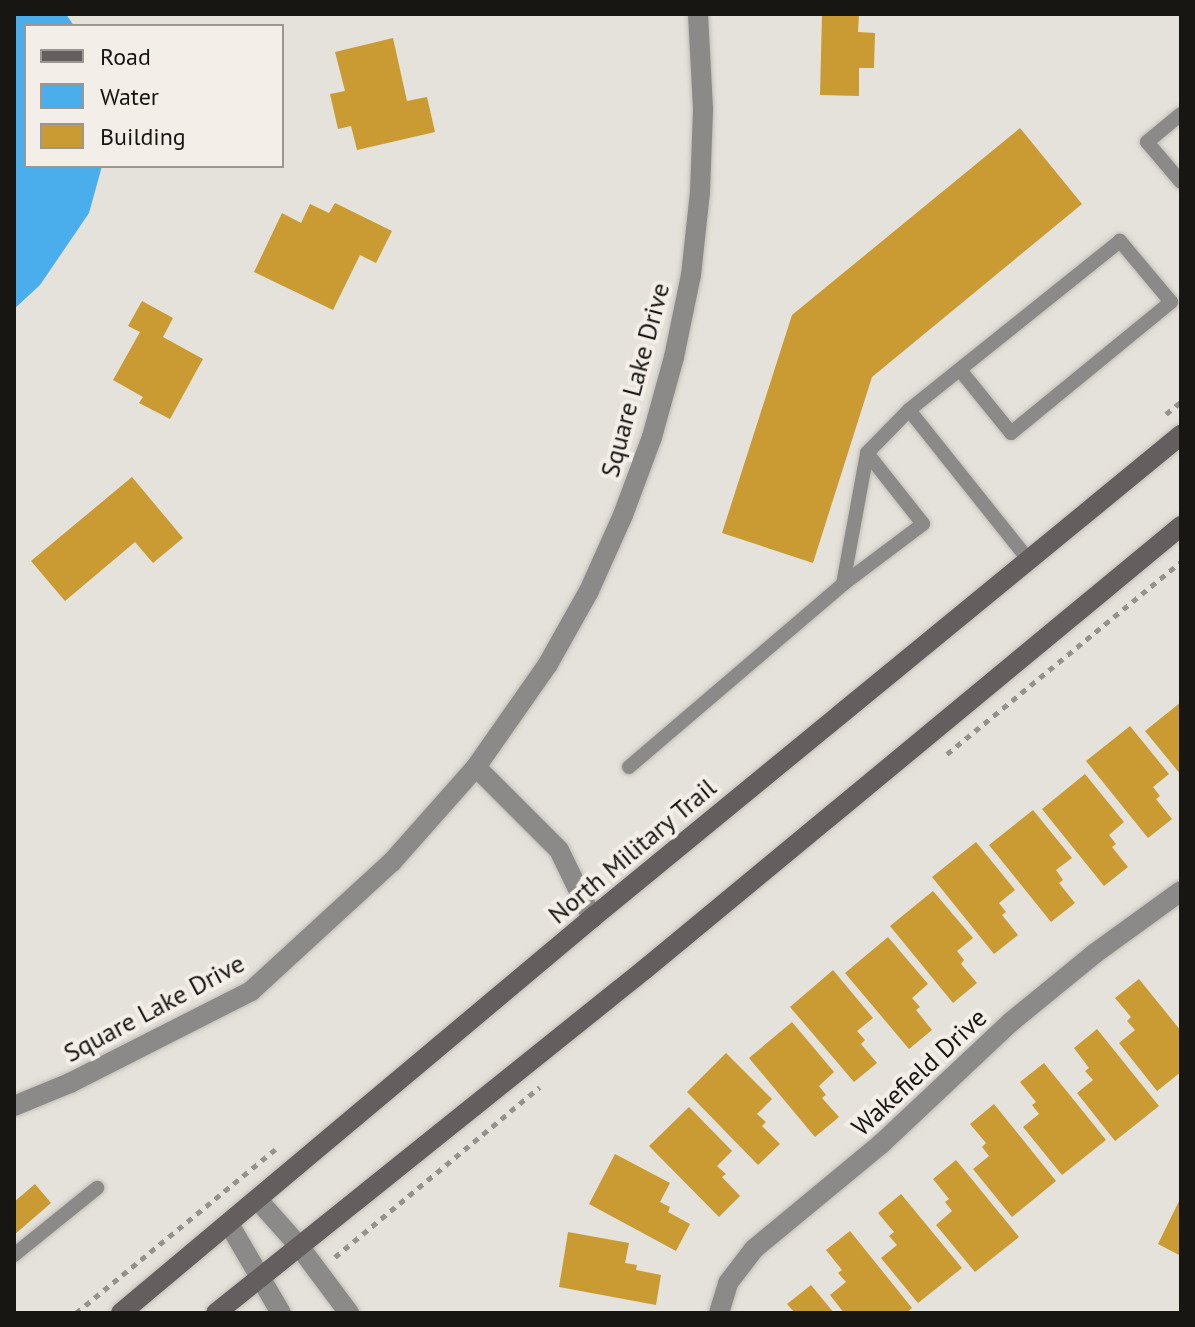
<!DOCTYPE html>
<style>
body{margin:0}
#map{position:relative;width:1195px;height:1327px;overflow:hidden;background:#e5e2db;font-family:"PT Sans",sans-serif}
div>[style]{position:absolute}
.water>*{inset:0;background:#4baeec}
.building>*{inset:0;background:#c99b32}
.path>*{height:5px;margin-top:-2.5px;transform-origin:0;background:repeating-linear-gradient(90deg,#95928d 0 6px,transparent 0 12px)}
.roads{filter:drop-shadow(0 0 2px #c0bdb7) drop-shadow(0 0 2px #c0bdb7)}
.lane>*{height:14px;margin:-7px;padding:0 7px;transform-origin:7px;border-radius:7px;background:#8c8989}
.street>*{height:20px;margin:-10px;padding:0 10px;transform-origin:10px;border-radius:10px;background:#8c8989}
.secondary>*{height:20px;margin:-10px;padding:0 10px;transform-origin:10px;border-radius:10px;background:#645e5f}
span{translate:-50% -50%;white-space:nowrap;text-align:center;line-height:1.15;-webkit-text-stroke:8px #f3efe8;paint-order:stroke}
.street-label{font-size:26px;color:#171613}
.frame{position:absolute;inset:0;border:16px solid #171613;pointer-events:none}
.legend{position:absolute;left:24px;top:24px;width:260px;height:144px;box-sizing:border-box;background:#f3efe8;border:2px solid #9b9893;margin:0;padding:10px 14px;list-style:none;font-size:24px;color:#171613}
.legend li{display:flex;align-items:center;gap:16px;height:40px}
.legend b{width:40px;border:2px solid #9b9893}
</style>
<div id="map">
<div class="water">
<i style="clip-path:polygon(14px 14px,66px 14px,74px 26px,26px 26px,26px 166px,102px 166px,89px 213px,40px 285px,14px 309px)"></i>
</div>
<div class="building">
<i style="clip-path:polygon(822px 14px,859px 14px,858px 32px,875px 33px,874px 68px,859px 68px,859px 96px,820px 95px)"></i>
<i style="clip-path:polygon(393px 38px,407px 101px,427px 97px,435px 132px,357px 150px,351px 126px,338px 129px,330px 94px,345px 91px,335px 52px)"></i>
<i style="clip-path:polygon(1020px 128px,1082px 204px,872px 377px,813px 563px,722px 533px,792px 315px)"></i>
<i style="clip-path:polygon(335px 203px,392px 231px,376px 263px,360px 255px,333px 310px,254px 272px,282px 213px,301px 223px,310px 204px,329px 213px)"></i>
<i style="clip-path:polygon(142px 301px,173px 318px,163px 337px,203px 359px,170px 419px,139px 403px,143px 397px,113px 380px,140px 332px,128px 326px)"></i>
<i style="clip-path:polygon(132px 477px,183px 538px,153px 563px,135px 542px,65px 601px,31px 561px)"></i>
<i style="clip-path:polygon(1181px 702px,1181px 775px,1145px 731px)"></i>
<i style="clip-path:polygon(1130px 726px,1169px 774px,1153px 787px,1160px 796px,1156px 799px,1172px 819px,1148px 838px,1086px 761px)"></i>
<i style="clip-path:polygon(1085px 774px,1124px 822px,1109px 835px,1116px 844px,1112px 847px,1128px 867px,1104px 886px,1042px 809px)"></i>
<i style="clip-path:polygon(1033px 810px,1072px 858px,1056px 870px,1063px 880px,1059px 883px,1075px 903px,1051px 922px,989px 845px)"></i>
<i style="clip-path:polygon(976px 842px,1015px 890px,999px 903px,1006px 912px,1002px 915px,1018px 935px,994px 954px,932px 877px)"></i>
<i style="clip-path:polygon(933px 891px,973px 938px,957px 951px,964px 960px,961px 964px,977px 983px,953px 1003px,890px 926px)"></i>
<i style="clip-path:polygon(888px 937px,928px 984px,912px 998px,920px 1007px,916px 1010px,932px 1030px,909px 1049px,845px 973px)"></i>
<i style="clip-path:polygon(833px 970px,873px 1018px,857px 1031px,865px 1040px,861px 1044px,877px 1063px,854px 1082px,790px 1007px)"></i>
<i style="clip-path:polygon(1139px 979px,1181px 1031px,1181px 1072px,1157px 1091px,1119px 1043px,1135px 1030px,1127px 1021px,1131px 1017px,1115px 998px)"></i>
<i style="clip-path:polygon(792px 1022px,834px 1072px,819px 1086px,826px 1095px,822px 1098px,839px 1117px,815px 1137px,749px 1058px)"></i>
<i style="clip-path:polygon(1097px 1029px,1159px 1106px,1115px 1141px,1077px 1093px,1093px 1080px,1085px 1071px,1089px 1068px,1074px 1048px)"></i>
<i style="clip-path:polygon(726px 1053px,772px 1099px,757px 1114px,766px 1122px,762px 1126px,780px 1144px,758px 1165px,687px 1092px)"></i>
<i style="clip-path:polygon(1044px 1063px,1106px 1140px,1062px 1175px,1023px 1127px,1039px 1114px,1032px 1105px,1036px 1102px,1020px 1082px)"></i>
<i style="clip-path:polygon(994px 1104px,1056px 1181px,1012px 1217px,973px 1169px,989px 1156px,982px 1147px,986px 1143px,970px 1124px)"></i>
<i style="clip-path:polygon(689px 1107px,732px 1151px,717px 1166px,726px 1174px,722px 1177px,740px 1196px,719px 1217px,649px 1146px)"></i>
<i style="clip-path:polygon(615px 1154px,670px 1183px,660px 1202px,670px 1207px,668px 1212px,690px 1224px,676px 1251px,589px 1204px)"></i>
<i style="clip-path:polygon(956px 1160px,1019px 1237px,975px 1272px,936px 1225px,952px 1211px,945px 1202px,949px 1199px,933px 1179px)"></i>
<i style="clip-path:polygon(35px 1184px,51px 1203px,14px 1235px,14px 1202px)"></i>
<i style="clip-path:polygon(901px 1194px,962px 1268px,918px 1303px,881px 1258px,897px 1245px,889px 1236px,894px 1232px,878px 1213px)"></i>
<i style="clip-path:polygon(1181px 1197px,1181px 1256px,1158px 1244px)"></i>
<i style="clip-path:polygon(850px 1231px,912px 1308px,906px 1313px,844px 1313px,830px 1295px,846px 1282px,838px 1273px,842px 1270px,826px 1250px)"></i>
<i style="clip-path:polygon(568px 1232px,629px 1243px,625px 1263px,637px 1265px,636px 1270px,661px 1275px,656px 1305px,559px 1287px)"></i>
<i style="clip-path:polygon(811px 1285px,834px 1313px,795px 1313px,787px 1304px)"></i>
</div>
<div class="path">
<i style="left:1166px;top:414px;width:19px;rotate:-39deg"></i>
<i style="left:947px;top:754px;width:303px;rotate:-39.4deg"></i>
<i style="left:335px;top:1257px;width:266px;rotate:-39.7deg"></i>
<i style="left:76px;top:1313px;width:263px;rotate:-39.4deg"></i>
</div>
<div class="roads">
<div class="lane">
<i style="left:1181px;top:114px;width:44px;rotate:140.5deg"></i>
<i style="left:1147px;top:142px;width:52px;rotate:49.6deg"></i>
<i style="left:960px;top:370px;width:81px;rotate:51deg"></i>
<i style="left:1011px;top:433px;width:207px;rotate:-39.3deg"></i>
<i style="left:1171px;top:302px;width:80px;rotate:-129.9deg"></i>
<i style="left:1120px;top:241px;width:270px;rotate:141.3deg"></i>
<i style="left:909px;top:410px;width:191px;rotate:51.4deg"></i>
<i style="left:867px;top:453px;width:90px;rotate:51.7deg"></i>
<i style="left:923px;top:524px;width:100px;rotate:143.1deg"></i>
<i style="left:843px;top:584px;width:133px;rotate:-79.6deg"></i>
<i style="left:867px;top:453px;width:60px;rotate:-45.7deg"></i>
<i style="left:629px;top:767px;width:282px;rotate:-40.5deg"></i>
<i style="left:14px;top:1255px;width:107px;rotate:-38.9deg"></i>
</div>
<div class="street">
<i style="left:476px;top:767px;width:117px;rotate:45deg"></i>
<i style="left:559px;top:850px;width:76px;rotate:64.1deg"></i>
<i style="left:14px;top:1106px;width:61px;rotate:-22.3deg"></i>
<i style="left:70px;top:1083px;width:203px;rotate:-26.9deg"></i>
<i style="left:251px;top:991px;width:191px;rotate:-42.5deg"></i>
<i style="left:392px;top:862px;width:127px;rotate:-48.5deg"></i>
<i style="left:476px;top:767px;width:126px;rotate:-55deg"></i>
<i style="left:548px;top:664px;width:84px;rotate:-60.7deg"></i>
<i style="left:589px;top:591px;width:83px;rotate:-65.9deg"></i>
<i style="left:623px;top:515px;width:83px;rotate:-69.6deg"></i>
<i style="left:652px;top:437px;width:83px;rotate:-74.6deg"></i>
<i style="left:674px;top:357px;width:84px;rotate:-78.3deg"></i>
<i style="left:691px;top:275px;width:83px;rotate:-83.8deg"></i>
<i style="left:700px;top:192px;width:83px;rotate:-87.9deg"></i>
<i style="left:703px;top:109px;width:95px;rotate:-93deg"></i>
<i style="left:258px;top:1200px;width:62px;rotate:48.3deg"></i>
<i style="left:299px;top:1246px;width:84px;rotate:53.3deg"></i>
<i style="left:229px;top:1224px;width:103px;rotate:59.7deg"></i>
<i style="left:719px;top:1313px;width:31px;rotate:-73deg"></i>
<i style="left:728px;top:1283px;width:43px;rotate:-52.6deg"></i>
<i style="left:754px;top:1249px;width:165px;rotate:-39.6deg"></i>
<i style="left:881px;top:1144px;width:178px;rotate:-43.2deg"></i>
<i style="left:1011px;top:1022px;width:107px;rotate:-39.3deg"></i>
<i style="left:1094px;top:954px;width:107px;rotate:-35.9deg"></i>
</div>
<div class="secondary">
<i style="left:121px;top:1313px;width:615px;rotate:-39.98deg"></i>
<i style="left:592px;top:918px;width:762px;rotate:-39.35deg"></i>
<i style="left:216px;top:1313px;width:548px;rotate:-38.71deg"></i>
<i style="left:644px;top:970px;width:697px;rotate:-39.58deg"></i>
</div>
</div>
<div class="street-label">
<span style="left:635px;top:380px;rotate:-75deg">Square Lake Drive</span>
<span style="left:632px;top:851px;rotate:-40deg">North Military Trail</span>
<span style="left:154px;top:1008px;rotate:-28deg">Square Lake Drive</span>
<span style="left:919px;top:1072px;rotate:-43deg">Wakefield Drive</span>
</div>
<div class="frame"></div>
<ul class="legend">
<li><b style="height:10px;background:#645e5f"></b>Road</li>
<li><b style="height:22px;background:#4baeec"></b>Water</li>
<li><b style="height:22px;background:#c99b32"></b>Building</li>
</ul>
</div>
